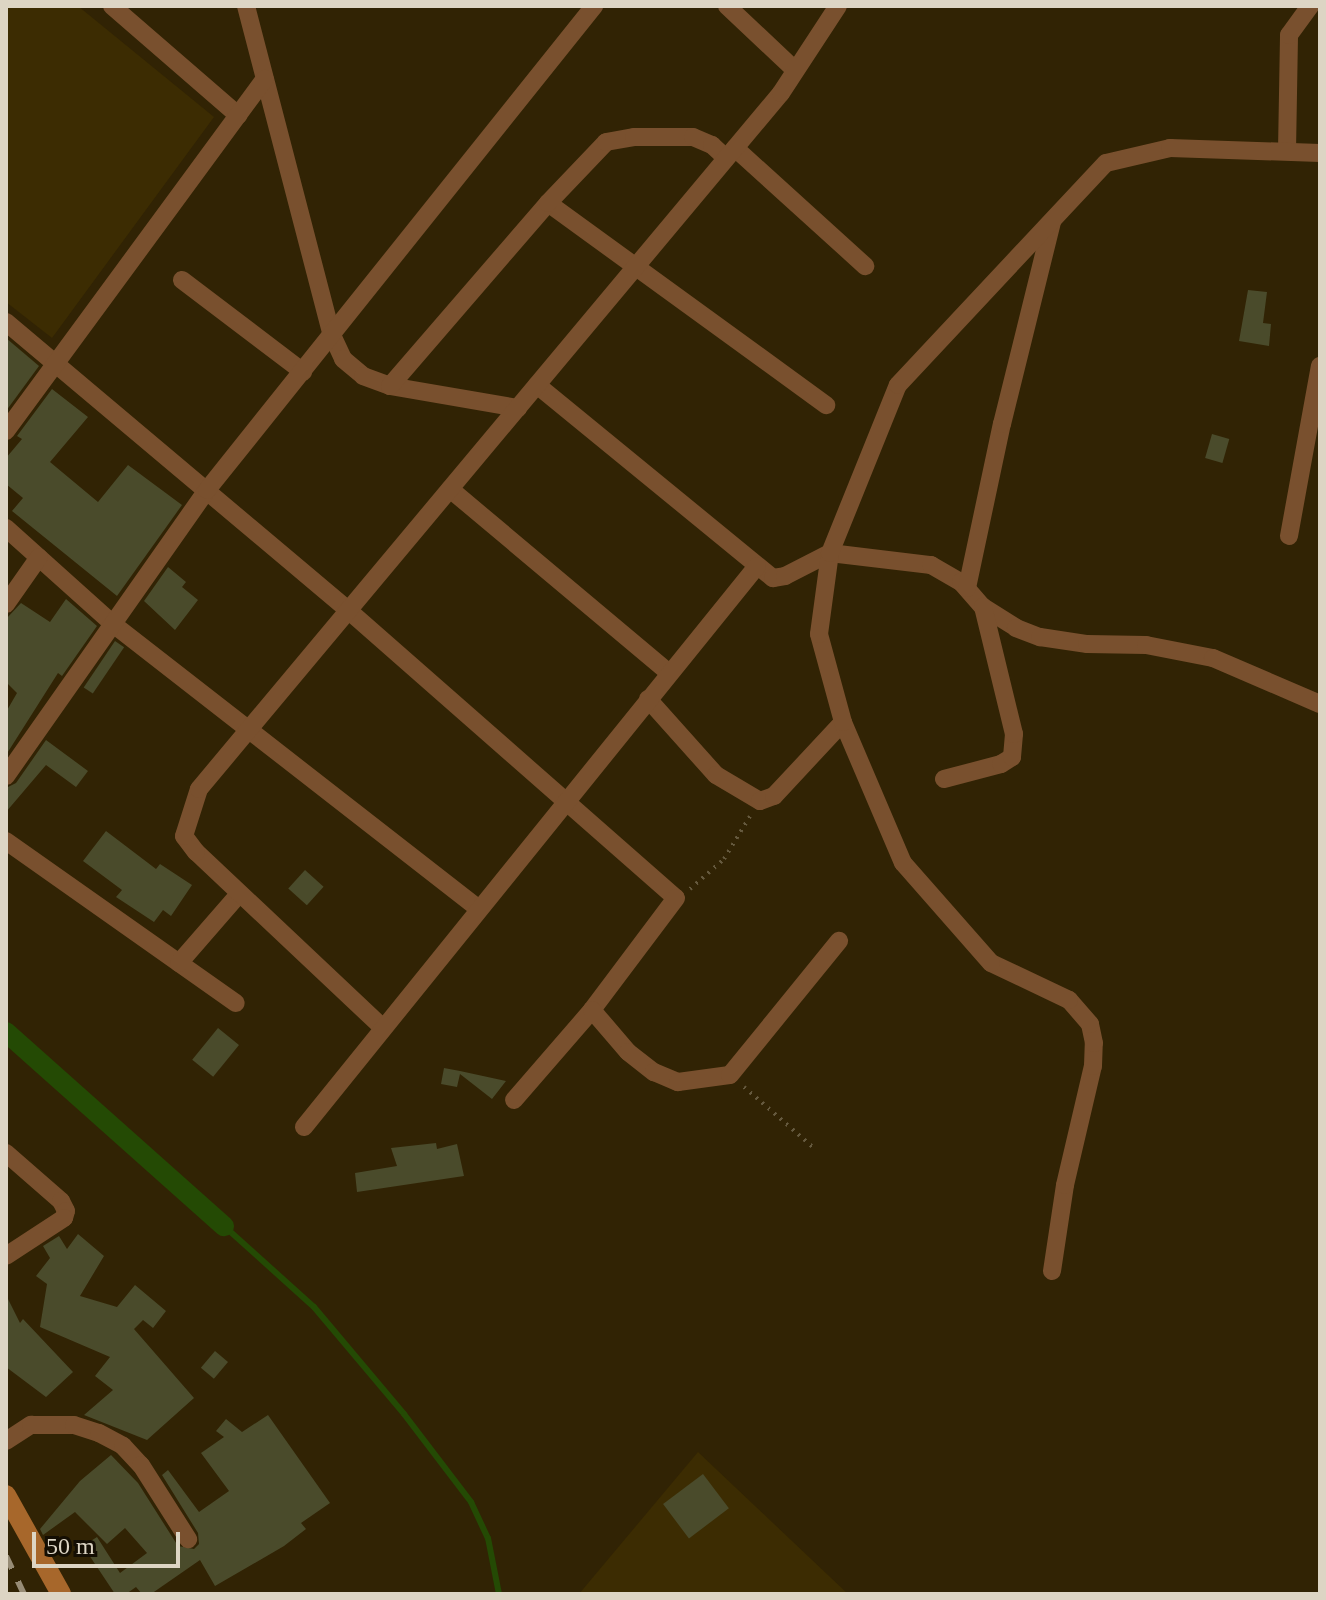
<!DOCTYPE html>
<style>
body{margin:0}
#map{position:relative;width:1326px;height:1600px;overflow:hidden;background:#312304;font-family:"Times New Roman",serif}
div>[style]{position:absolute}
.built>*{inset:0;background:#3c2c02}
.stream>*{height:6px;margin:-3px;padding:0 3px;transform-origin:3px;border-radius:3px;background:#244a04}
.canal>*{height:20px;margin:-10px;padding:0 10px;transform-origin:10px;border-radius:10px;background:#244a04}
.building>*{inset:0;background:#4a4b2b;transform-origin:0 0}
.path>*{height:4px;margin-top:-2px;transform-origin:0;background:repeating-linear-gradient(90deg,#65593e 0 2px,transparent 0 8px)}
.minor>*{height:18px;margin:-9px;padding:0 9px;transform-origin:9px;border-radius:9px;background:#79502e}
.secondary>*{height:20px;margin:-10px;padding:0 10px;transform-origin:10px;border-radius:10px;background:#a7672b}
.rail>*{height:6px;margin-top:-3px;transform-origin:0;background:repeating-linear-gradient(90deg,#978c76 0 14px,transparent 0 28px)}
span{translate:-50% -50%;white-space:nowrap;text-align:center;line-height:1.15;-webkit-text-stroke:6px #140e03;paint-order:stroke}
.frame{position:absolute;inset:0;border:8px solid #ddd5c4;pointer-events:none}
.scale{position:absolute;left:32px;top:1532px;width:148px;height:36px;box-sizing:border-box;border:4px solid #ddd5c4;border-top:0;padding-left:10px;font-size:24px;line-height:28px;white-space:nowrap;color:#ddd5c4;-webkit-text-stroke:6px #140e03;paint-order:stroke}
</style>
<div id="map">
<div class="built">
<i style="clip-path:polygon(6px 6px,78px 6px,214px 117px,52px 338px,6px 302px)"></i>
<i style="clip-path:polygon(698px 1452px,848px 1594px,579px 1594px)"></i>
</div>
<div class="stream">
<i style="left:224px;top:1226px;width:121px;rotate:42deg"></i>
<i style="left:314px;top:1307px;width:140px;rotate:49.9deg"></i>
<i style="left:404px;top:1414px;width:111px;rotate:52.7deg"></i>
<i style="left:471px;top:1502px;width:40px;rotate:65deg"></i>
<i style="left:488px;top:1538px;width:57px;rotate:78.9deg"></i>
</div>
<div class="canal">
<i style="left:6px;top:1032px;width:292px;rotate:41.7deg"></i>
</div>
<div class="building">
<i style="clip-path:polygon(1248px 290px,1267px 292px,1263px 323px,1271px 324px,1269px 346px,1239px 341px)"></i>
<i style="clip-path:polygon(6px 338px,39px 366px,6px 411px)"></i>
<i style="clip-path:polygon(52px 389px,88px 417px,50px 462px,98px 502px,128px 465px,182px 505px,117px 596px,12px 511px,23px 498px,6px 484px,6px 458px,22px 439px,17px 436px)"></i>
<i style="left:1212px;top:434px;width:18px;height:25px;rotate:16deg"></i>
<i style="clip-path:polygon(168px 567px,186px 582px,182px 587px,198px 600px,175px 630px,144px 601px)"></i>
<i style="clip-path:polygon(66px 599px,97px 626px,62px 676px,58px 673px,6px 755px,6px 712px,17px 693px,6px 682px,6px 619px,21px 603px,50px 622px)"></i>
<i style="left:115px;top:641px;width:11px;height:56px;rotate:34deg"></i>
<i style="clip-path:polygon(46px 740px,88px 771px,76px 787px,46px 765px,6px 812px,6px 788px,16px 783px)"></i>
<i style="clip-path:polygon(106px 831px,156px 869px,160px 864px,192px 885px,171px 916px,163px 910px,154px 922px,116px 897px,122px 890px,83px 861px)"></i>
<i style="left:305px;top:870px;width:25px;height:25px;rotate:42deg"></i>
<i style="left:218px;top:1028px;width:27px;height:41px;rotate:39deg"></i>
<i style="clip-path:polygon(444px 1068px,460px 1071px,506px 1081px,492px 1099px,460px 1074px,457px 1087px,441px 1084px)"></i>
<i style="clip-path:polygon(436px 1143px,437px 1149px,457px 1144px,464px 1176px,357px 1192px,355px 1173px,397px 1166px,391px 1148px)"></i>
<i style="clip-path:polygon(78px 1234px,104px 1256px,80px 1296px,117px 1307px,135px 1285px,166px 1311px,153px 1328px,143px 1320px,134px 1329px,194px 1398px,147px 1440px,84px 1415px,113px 1390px,95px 1376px,110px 1357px,40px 1327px,47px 1284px,36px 1276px,50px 1258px,43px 1246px,59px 1236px,67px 1249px)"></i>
<i style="clip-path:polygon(6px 1295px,20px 1323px,23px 1319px,73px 1372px,46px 1397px,6px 1367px)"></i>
<i style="left:215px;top:1351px;width:17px;height:22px;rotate:40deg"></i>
<i style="clip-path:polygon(268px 1415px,330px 1503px,301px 1523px,306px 1529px,284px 1546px,215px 1586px,200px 1560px,151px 1594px,142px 1594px,136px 1587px,126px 1594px,115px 1594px,83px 1546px,97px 1537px,120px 1573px,147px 1553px,125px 1528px,107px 1544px,75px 1512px,43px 1535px,40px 1529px,80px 1481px,111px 1455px,138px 1483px,178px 1546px,194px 1549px,199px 1544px,198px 1533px,162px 1475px,168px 1470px,199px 1512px,229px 1491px,201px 1453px,224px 1437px,216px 1431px,226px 1419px,242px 1432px)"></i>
<i style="left:703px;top:1474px;width:43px;height:50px;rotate:53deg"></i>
</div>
<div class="path">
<i style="left:690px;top:889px;width:45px;rotate:-41.4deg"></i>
<i style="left:724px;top:859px;width:50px;rotate:-58.8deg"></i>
<i style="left:744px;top:1087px;width:93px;rotate:41.1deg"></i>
</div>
<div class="minor">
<i style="left:112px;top:6px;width:167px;rotate:40.9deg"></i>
<i style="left:246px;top:6px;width:340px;rotate:75.4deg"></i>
<i style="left:332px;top:335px;width:26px;rotate:65deg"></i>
<i style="left:343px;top:359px;width:26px;rotate:40deg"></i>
<i style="left:363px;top:376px;width:29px;rotate:20deg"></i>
<i style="left:390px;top:386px;width:130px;rotate:9.8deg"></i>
<i style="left:727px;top:6px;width:93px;rotate:43.3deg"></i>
<i style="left:735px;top:148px;width:176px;rotate:42.2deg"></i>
<i style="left:1287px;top:151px;width:116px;rotate:-89deg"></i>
<i style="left:1289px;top:35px;width:36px;rotate:-54deg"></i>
<i style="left:548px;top:203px;width:344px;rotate:36deg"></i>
<i style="left:182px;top:280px;width:152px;rotate:37.2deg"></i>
<i style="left:6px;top:322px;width:447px;rotate:40.1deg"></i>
<i style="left:348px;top:610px;width:436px;rotate:41.3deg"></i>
<i style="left:676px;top:898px;width:140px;rotate:126.9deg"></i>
<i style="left:592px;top:1010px;width:119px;rotate:130.9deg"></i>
<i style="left:537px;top:385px;width:305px;rotate:39.3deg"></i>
<i style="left:773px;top:578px;width:12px;rotate:-9deg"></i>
<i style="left:785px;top:576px;width:51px;rotate:-27.1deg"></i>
<i style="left:830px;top:553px;width:102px;rotate:6.8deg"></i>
<i style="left:931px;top:565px;width:34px;rotate:30deg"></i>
<i style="left:961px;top:582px;width:33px;rotate:49deg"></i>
<i style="left:983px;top:607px;width:39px;rotate:32deg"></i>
<i style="left:1016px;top:628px;width:26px;rotate:21deg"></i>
<i style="left:1040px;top:637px;width:48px;rotate:8.5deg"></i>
<i style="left:1087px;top:644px;width:59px;rotate:1deg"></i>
<i style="left:1146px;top:645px;width:68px;rotate:11deg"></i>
<i style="left:1213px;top:658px;width:116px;rotate:23.3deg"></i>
<i style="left:390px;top:386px;width:242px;rotate:-49.2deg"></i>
<i style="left:548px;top:203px;width:84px;rotate:-46.4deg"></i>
<i style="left:606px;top:142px;width:28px;rotate:-10deg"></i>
<i style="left:634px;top:137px;width:59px"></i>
<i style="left:693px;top:137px;width:21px;rotate:23deg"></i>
<i style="left:712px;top:145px;width:19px;rotate:43deg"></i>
<i style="left:6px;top:431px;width:437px;rotate:-53.7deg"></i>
<i style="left:450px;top:489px;width:286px;rotate:40deg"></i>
<i style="left:6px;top:528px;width:144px;rotate:41.9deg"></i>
<i style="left:113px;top:624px;width:464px;rotate:37.9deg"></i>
<i style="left:1289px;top:536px;width:173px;rotate:-79.7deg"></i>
<i style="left:967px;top:588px;width:168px;rotate:-78deg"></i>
<i style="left:1002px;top:424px;width:208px;rotate:-76.1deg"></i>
<i style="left:6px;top:604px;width:57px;rotate:-54.9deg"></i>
<i style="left:648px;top:699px;width:102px;rotate:48.2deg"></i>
<i style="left:716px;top:775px;width:51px;rotate:30.6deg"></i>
<i style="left:760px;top:801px;width:15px;rotate:-20deg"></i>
<i style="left:774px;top:796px;width:101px;rotate:-47deg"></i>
<i style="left:6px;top:776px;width:350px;rotate:-54.9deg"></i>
<i style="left:207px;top:490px;width:620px;rotate:-51.35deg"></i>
<i style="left:944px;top:779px;width:59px;rotate:-14.7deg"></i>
<i style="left:1001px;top:764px;width:13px;rotate:-32deg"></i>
<i style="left:1012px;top:757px;width:23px;rotate:-85deg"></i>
<i style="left:1014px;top:734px;width:131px;rotate:-103.7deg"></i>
<i style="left:6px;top:841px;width:281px;rotate:35.2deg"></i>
<i style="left:179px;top:963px;width:91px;rotate:-49deg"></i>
<i style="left:592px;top:1010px;width:55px;rotate:49.4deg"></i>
<i style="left:628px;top:1052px;width:33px;rotate:38deg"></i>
<i style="left:654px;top:1072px;width:26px;rotate:23deg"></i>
<i style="left:678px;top:1082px;width:52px;rotate:-7.7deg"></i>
<i style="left:730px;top:1075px;width:173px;rotate:-50.9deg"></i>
<i style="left:383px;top:1028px;width:257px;rotate:-136.7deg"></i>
<i style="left:196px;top:852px;width:20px;rotate:-127deg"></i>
<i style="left:184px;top:836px;width:49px;rotate:-72.3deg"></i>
<i style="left:199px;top:789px;width:907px;rotate:-50.1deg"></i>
<i style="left:781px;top:93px;width:104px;rotate:-56.8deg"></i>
<i style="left:304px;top:1127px;width:721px;rotate:-51.08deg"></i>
<i style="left:6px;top:1153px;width:73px;rotate:41.1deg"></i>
<i style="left:61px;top:1201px;width:11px;rotate:63deg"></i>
<i style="left:66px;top:1211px;width:7px;rotate:106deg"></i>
<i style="left:64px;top:1218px;width:69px;rotate:146.8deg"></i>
<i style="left:1052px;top:1271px;width:87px;rotate:-81.4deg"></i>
<i style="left:1065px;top:1185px;width:122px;rotate:-76.8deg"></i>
<i style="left:1093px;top:1066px;width:23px;rotate:-88deg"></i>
<i style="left:1094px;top:1043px;width:19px;rotate:-102deg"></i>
<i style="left:1090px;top:1024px;width:32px;rotate:-131deg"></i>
<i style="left:1069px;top:1000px;width:86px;rotate:-154.6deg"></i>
<i style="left:991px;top:963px;width:133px;rotate:-131.3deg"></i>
<i style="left:903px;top:863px;width:153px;rotate:-113.1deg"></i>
<i style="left:843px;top:722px;width:91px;rotate:-105.3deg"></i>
<i style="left:819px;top:634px;width:82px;rotate:-82.3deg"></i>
<i style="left:830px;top:553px;width:181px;rotate:-68deg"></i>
<i style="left:898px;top:385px;width:304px;rotate:-46.9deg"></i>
<i style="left:1106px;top:163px;width:66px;rotate:-13.2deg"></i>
<i style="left:1170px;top:148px;width:150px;rotate:1.9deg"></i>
<i style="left:6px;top:1441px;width:30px;rotate:-33deg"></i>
<i style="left:31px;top:1425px;width:43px"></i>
<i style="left:74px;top:1425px;width:26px;rotate:18deg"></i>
<i style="left:99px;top:1433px;width:27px;rotate:28deg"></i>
<i style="left:123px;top:1446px;width:26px;rotate:47deg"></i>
<i style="left:141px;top:1465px;width:88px;rotate:57.6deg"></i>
</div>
<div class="secondary">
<i style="left:6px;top:1495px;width:113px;rotate:60.9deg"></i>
</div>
<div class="rail">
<i style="left:6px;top:1556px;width:42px;rotate:64.7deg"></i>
</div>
<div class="frame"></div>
<div class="scale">50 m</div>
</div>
